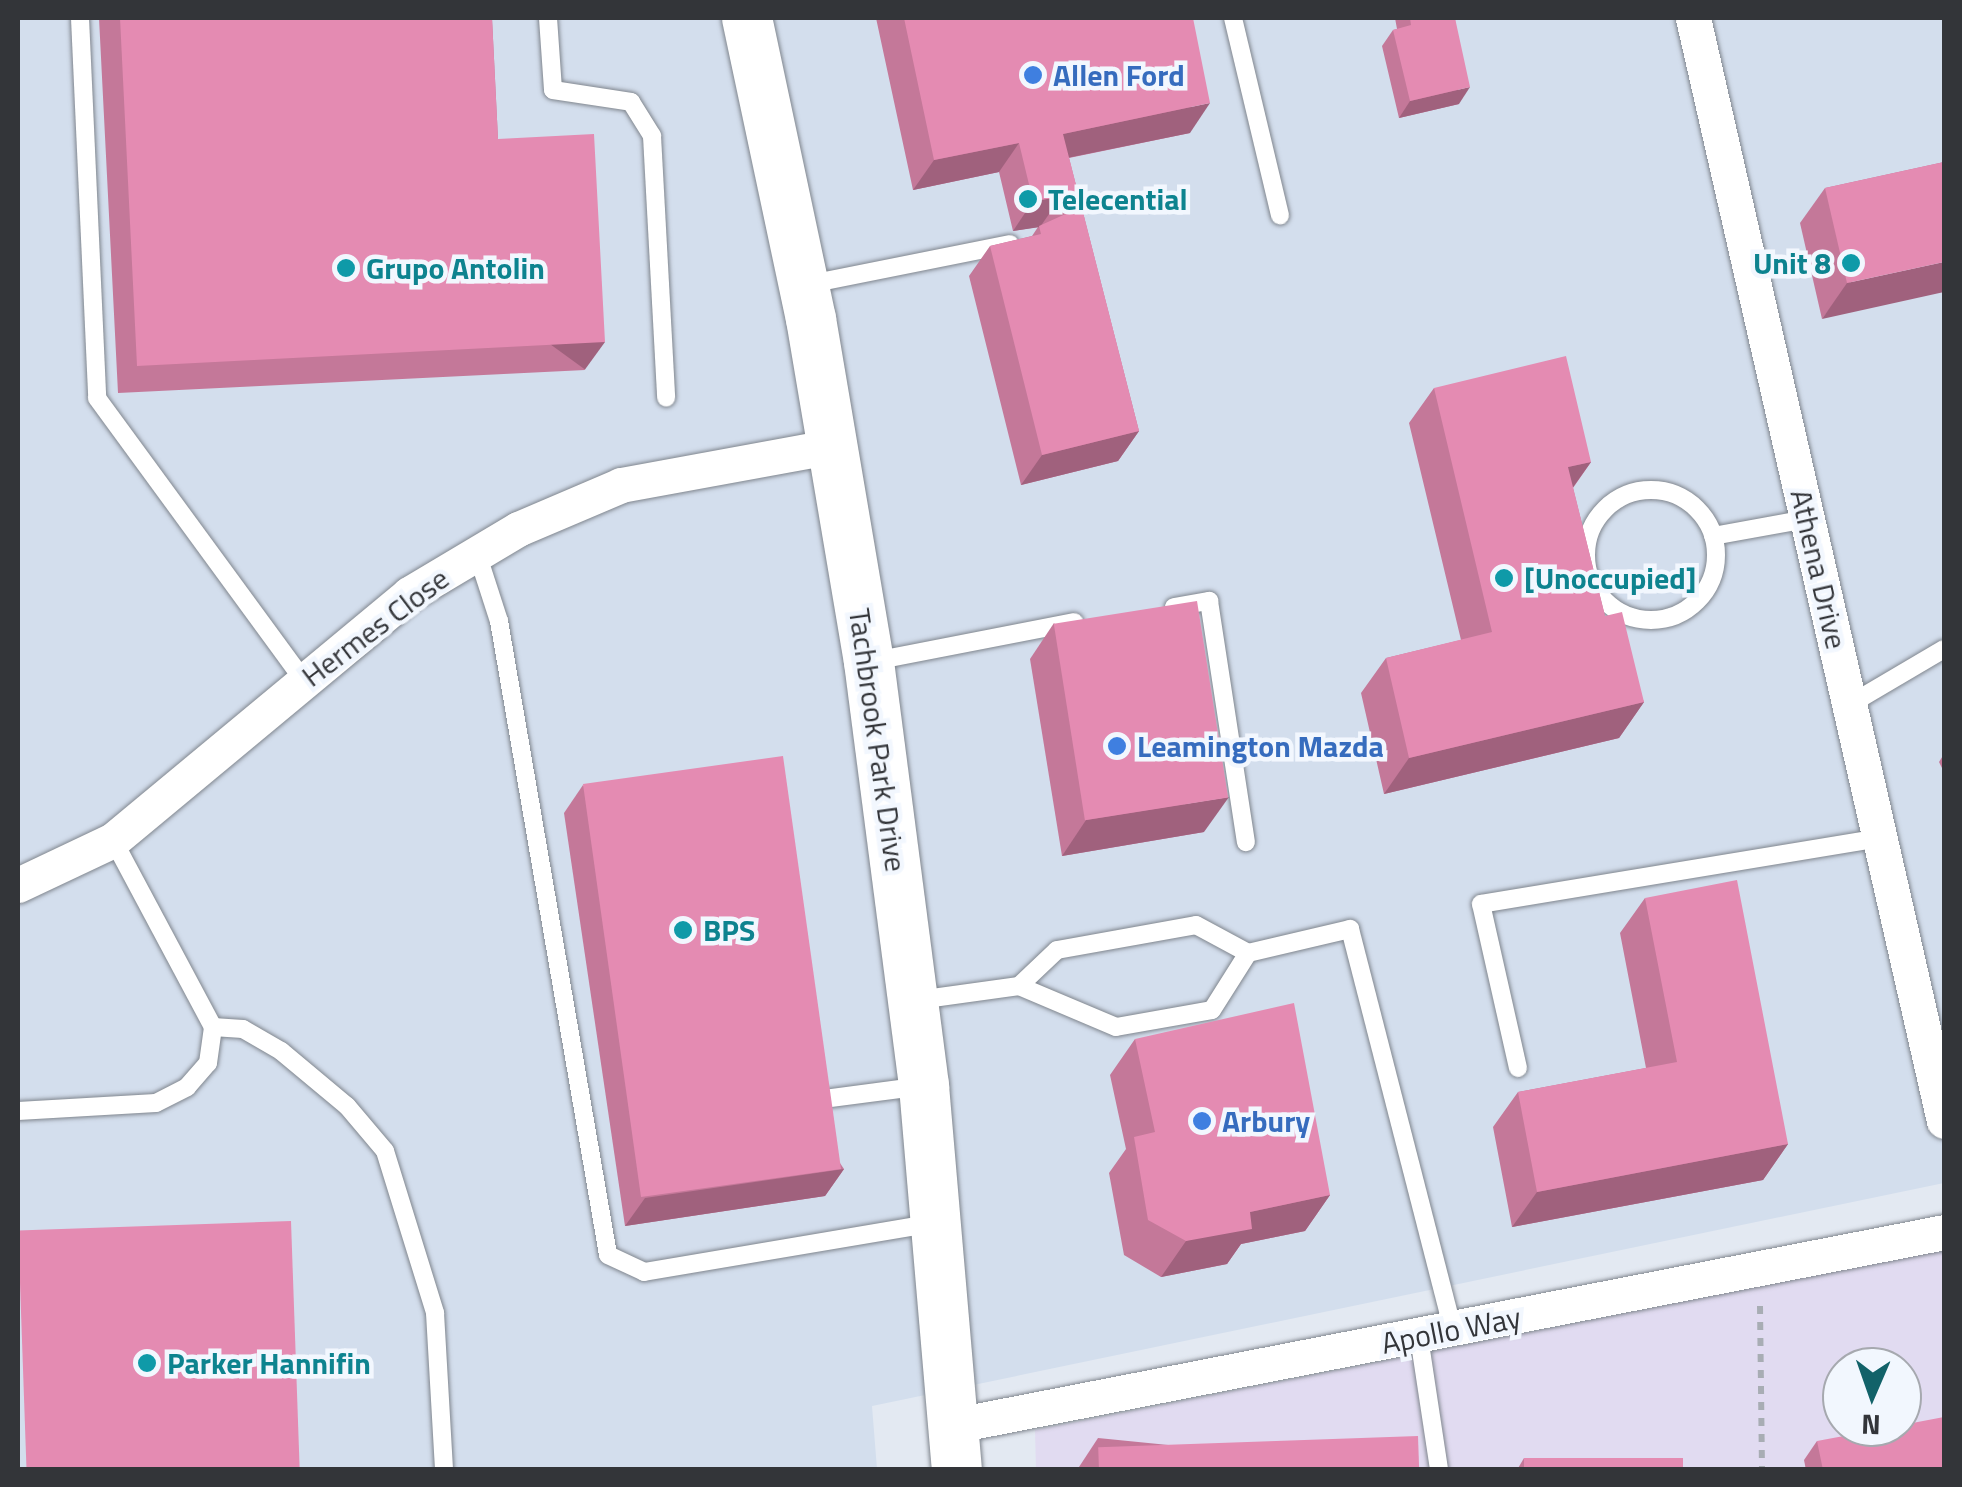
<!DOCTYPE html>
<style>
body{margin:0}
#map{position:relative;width:1962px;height:1487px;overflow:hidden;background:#e3e9f2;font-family:"Titillium Web",sans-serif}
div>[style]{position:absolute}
.commercial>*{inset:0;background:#e1dbf1}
.built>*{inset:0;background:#d3deed}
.path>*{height:6px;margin-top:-3px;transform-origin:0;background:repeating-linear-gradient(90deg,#a8adb4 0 8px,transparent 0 16px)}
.roads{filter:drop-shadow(0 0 2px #80868e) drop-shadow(0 0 2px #80868e)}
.lane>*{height:18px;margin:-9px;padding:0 9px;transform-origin:9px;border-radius:9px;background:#fff}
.lane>.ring{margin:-9px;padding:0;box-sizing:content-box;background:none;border:18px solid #fff;border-radius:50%}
.street>*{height:35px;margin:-17.5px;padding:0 17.5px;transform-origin:17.5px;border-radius:17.5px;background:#fff}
.secondary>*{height:50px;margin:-25px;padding:0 25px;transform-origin:25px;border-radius:25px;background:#fff}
.wall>*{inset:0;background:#c47899}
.shaded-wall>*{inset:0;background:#a0617d;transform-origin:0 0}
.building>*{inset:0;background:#e48bb2;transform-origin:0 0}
.dots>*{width:28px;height:28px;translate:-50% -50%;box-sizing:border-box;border:5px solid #f2f7fe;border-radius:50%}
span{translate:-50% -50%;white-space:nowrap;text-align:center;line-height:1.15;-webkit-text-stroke:9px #f2f7fe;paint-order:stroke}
.shop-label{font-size:30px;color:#366cbe;font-weight:700}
.left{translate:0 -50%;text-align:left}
.culture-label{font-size:30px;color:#0d838f;font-weight:700}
.right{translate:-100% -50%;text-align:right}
.street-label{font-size:30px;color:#333539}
.frame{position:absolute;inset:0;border:20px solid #333539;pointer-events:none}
.north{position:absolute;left:1822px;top:1347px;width:100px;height:100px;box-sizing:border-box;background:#f2f7fe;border:2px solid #a6a9af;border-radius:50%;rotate:182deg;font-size:28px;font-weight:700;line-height:40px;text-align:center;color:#333539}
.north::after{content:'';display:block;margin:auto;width:35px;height:45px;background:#126269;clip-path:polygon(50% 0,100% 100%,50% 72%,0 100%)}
</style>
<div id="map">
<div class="commercial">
<i style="clip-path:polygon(evenodd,1944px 1250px,1944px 1469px,1036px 1470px,1035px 1430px,1944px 1250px,1842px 1367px,1902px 1367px,1902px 1427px,1842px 1427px,1842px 1367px)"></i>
</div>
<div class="built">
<i style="clip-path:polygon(18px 18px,1944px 18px,1944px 1183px,872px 1406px,877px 1469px,18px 1469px)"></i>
</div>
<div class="path">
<i style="left:1760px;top:1306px;width:164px;rotate:89.3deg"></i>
</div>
<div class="roads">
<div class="lane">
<i style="left:80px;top:18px;width:380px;rotate:87.4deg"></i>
<i style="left:97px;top:398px;width:348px;rotate:53.8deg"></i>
<i style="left:548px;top:18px;width:72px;rotate:86deg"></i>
<i style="left:553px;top:90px;width:79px;rotate:8.7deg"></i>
<i style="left:631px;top:102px;width:40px;rotate:58deg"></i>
<i style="left:652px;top:136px;width:262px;rotate:86.9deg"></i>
<i style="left:1233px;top:18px;width:203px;rotate:76.6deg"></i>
<i style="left:805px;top:285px;width:209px;rotate:-11.3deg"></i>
<i class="ring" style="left:1586px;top:490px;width:112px;height:112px"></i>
<i style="left:1713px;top:536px;width:96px;rotate:-10.3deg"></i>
<i style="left:477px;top:553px;width:71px;rotate:72.1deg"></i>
<i style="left:499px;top:621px;width:643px;rotate:80.24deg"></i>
<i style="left:608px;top:1255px;width:40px;rotate:25deg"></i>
<i style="left:644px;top:1272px;width:295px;rotate:-9.6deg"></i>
<i style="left:1174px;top:607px;width:36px;rotate:-10deg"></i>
<i style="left:1209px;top:601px;width:244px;rotate:81.3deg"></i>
<i style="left:874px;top:661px;width:204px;rotate:-11deg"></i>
<i style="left:1849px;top:705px;width:110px;rotate:-30.5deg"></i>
<i style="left:1019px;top:986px;width:105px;rotate:22.9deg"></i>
<i style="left:1116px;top:1027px;width:97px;rotate:-10deg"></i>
<i style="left:1212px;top:1010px;width:67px;rotate:-57.7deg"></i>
<i style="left:918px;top:1000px;width:102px;rotate:-7.9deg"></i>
<i style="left:1019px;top:986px;width:52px;rotate:-43.5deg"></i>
<i style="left:1057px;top:950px;width:141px;rotate:-10.2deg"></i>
<i style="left:1196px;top:925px;width:59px;rotate:28.3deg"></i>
<i style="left:1248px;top:953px;width:105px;rotate:-13.2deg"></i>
<i style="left:1350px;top:929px;width:414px;rotate:75.6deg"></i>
<i style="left:213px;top:1027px;width:30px;rotate:4deg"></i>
<i style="left:243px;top:1029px;width:44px;rotate:30.1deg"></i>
<i style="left:281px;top:1051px;width:86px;rotate:39.8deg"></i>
<i style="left:347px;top:1106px;width:59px;rotate:49.8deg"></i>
<i style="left:385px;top:1151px;width:170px;rotate:72.8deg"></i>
<i style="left:435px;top:1313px;width:157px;rotate:86.7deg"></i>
<i style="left:1518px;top:1068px;width:168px;rotate:-102.7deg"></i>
<i style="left:1481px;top:904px;width:404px;rotate:-9.4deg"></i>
<i style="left:824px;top:1099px;width:100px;rotate:-7.5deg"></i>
<i style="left:18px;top:1111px;width:138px;rotate:-3.3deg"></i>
<i style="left:156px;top:1103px;width:35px;rotate:-27deg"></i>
<i style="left:187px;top:1087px;width:32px;rotate:-49deg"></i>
<i style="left:208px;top:1063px;width:36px;rotate:-82deg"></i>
<i style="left:213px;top:1027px;width:212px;rotate:-118.1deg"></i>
<i style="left:1419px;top:1337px;width:134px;rotate:81.4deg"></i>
</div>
<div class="street">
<i style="left:1693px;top:18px;width:1131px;rotate:77.18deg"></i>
<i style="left:18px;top:885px;width:105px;rotate:-25.3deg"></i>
<i style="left:113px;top:840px;width:385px;rotate:-39.7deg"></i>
<i style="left:409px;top:594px;width:127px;rotate:-30.8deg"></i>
<i style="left:518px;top:529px;width:112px;rotate:-23.1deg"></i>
<i style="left:621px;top:485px;width:217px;rotate:-10.4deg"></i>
<i style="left:956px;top:1425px;width:1007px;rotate:-11.05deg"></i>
</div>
<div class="secondary">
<i style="left:747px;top:18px;width:308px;rotate:78deg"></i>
<i style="left:811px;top:319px;width:348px;rotate:80.4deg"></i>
<i style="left:869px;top:662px;width:428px;rotate:82.6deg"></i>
<i style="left:924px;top:1086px;width:385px;rotate:85.1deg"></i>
</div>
</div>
<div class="wall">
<i style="clip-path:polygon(99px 18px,492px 18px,498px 139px,585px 370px,118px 393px)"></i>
<i style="clip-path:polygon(876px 18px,1193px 18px,1190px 133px,1069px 158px,1139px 431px,1118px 461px,1021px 485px,969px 276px,990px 246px,1032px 236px,1038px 227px,1013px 231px,999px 172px,913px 190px)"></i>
<i style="clip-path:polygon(1395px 18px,1455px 18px,1459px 104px,1399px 118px,1382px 46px,1393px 30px,1397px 29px)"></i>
<i style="clip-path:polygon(1944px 162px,1822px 319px,1800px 223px,1825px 188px)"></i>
<i style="clip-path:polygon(1434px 388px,1591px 462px,1573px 488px,1605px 616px,1644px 702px,1619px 738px,1384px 794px,1361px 693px,1386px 658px,1461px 640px,1409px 423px)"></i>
<i style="clip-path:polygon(1054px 623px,1204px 832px,1062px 856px,1030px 659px)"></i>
<i style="clip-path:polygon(1944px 754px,1944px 772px,1939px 762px)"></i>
<i style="clip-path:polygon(583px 785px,844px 1169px,825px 1196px,625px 1226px,564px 813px)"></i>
<i style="clip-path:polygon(1645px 898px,1788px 1144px,1763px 1180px,1512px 1227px,1493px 1127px,1518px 1092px,1646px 1068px,1620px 933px)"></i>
<i style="clip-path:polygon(1135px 1039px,1330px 1195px,1305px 1231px,1241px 1244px,1227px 1264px,1161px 1277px,1124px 1255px,1109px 1173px,1126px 1149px,1110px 1075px)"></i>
<i style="clip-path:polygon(1098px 1438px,1419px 1470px,1077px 1470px)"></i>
<i style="clip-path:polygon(1817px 1441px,1944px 1470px,1806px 1470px,1804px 1460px)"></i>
<i style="clip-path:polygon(1524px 1458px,1683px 1470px,1517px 1470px)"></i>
</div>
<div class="shaded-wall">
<i style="clip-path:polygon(1470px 87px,1459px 104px,1399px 118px,1410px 101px)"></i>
<i style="clip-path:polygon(1210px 103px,1190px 133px,1042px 163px,1063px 134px)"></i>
<i style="clip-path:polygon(1019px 143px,999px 172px,913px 190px,934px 160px)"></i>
<i style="clip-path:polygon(1061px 197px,1040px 227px,1013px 231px,1033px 201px)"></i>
<i style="clip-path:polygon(1944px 262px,1944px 292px,1822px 319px,1847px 283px)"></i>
<i style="left:605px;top:342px;width:34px;height:469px;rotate:126deg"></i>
<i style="clip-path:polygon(1139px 431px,1118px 461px,1021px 485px,1042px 455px)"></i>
<i style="clip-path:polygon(1591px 462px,1566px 497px,1568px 467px)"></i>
<i style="clip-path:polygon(1644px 702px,1619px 738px,1384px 794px,1409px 758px)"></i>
<i style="clip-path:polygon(1229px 797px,1204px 832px,1062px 856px,1086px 820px)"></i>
<i style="clip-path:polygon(1788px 1144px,1763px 1180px,1512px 1227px,1537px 1192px)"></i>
<i style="clip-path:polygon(844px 1169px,825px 1196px,625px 1226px,645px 1198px)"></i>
<i style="clip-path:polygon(1330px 1195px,1305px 1231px,1241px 1244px,1227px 1264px,1161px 1277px,1186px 1241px,1250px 1212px)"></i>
</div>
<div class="building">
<i style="clip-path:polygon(120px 18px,492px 18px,498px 139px,594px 134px,605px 342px,137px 366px)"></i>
<i style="clip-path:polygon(904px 18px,1193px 18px,1210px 103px,1063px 134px,1139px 431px,1042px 455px,990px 246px,1041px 234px,1039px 226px,1070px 212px,1061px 197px,1033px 201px,1019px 143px,934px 160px)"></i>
<i style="clip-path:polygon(1410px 18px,1455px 18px,1470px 87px,1410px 101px,1393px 30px,1411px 25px)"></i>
<i style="clip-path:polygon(1944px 162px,1944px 262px,1847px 283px,1825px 188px)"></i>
<i style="clip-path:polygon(1566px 356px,1591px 462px,1568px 467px,1605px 616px,1622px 612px,1644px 702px,1409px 758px,1386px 658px,1492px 632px,1434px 388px)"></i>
<i style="left:1197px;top:601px;width:199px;height:145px;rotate:81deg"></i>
<i style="left:783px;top:756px;width:417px;height:202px;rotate:82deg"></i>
<i style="clip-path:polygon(1737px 880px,1788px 1144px,1537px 1192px,1518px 1092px,1677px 1062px,1645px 898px)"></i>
<i style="clip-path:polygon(1294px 1003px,1330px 1195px,1250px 1212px,1252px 1229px,1186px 1241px,1148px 1220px,1134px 1137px,1155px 1132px,1135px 1039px)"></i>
<i style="left:291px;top:1221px;width:249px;height:273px;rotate:88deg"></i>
<i style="clip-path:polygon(1944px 1417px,1944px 1470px,1823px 1470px,1817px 1441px,1892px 1427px,1902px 1427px,1902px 1425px)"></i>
<i style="left:1418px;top:1436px;width:34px;height:320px;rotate:88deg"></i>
<i style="left:1524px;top:1458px;width:159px;height:12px"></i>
</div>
<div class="dots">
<i style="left:1033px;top:75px;background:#3f7fe0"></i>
<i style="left:1028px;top:199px;background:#0f9aa8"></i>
<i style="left:1851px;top:263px;background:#0f9aa8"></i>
<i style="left:346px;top:268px;background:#0f9aa8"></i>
<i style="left:1504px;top:578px;background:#0f9aa8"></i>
<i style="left:1117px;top:746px;background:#3f7fe0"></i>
<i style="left:683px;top:930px;background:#0f9aa8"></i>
<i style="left:1202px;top:1121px;background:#3f7fe0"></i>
<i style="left:147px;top:1363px;background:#0f9aa8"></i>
</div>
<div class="shop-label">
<span class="left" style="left:1053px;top:75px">Allen Ford</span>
<span class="left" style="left:1137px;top:746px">Leamington Mazda</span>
<span class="left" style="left:1222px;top:1121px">Arbury</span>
</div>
<div class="culture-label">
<span class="left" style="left:1048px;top:199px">Telecential</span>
<span class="right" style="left:1831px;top:263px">Unit 8</span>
<span class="left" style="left:366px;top:268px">Grupo Antolin</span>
<span class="left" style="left:1524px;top:578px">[Unoccupied]</span>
<span class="left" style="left:703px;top:930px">BPS</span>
<span class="left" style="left:167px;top:1363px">Parker Hannifin</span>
</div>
<div class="street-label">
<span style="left:1819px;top:569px;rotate:77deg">Athena Drive</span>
<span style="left:375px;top:627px;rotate:-37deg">Hermes Close</span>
<span style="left:878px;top:740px;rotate:82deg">Tachbrook Park Drive</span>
<span style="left:1451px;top:1330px;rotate:-11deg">Apollo Way</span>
</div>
<div class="frame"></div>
<div class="north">N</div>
</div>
